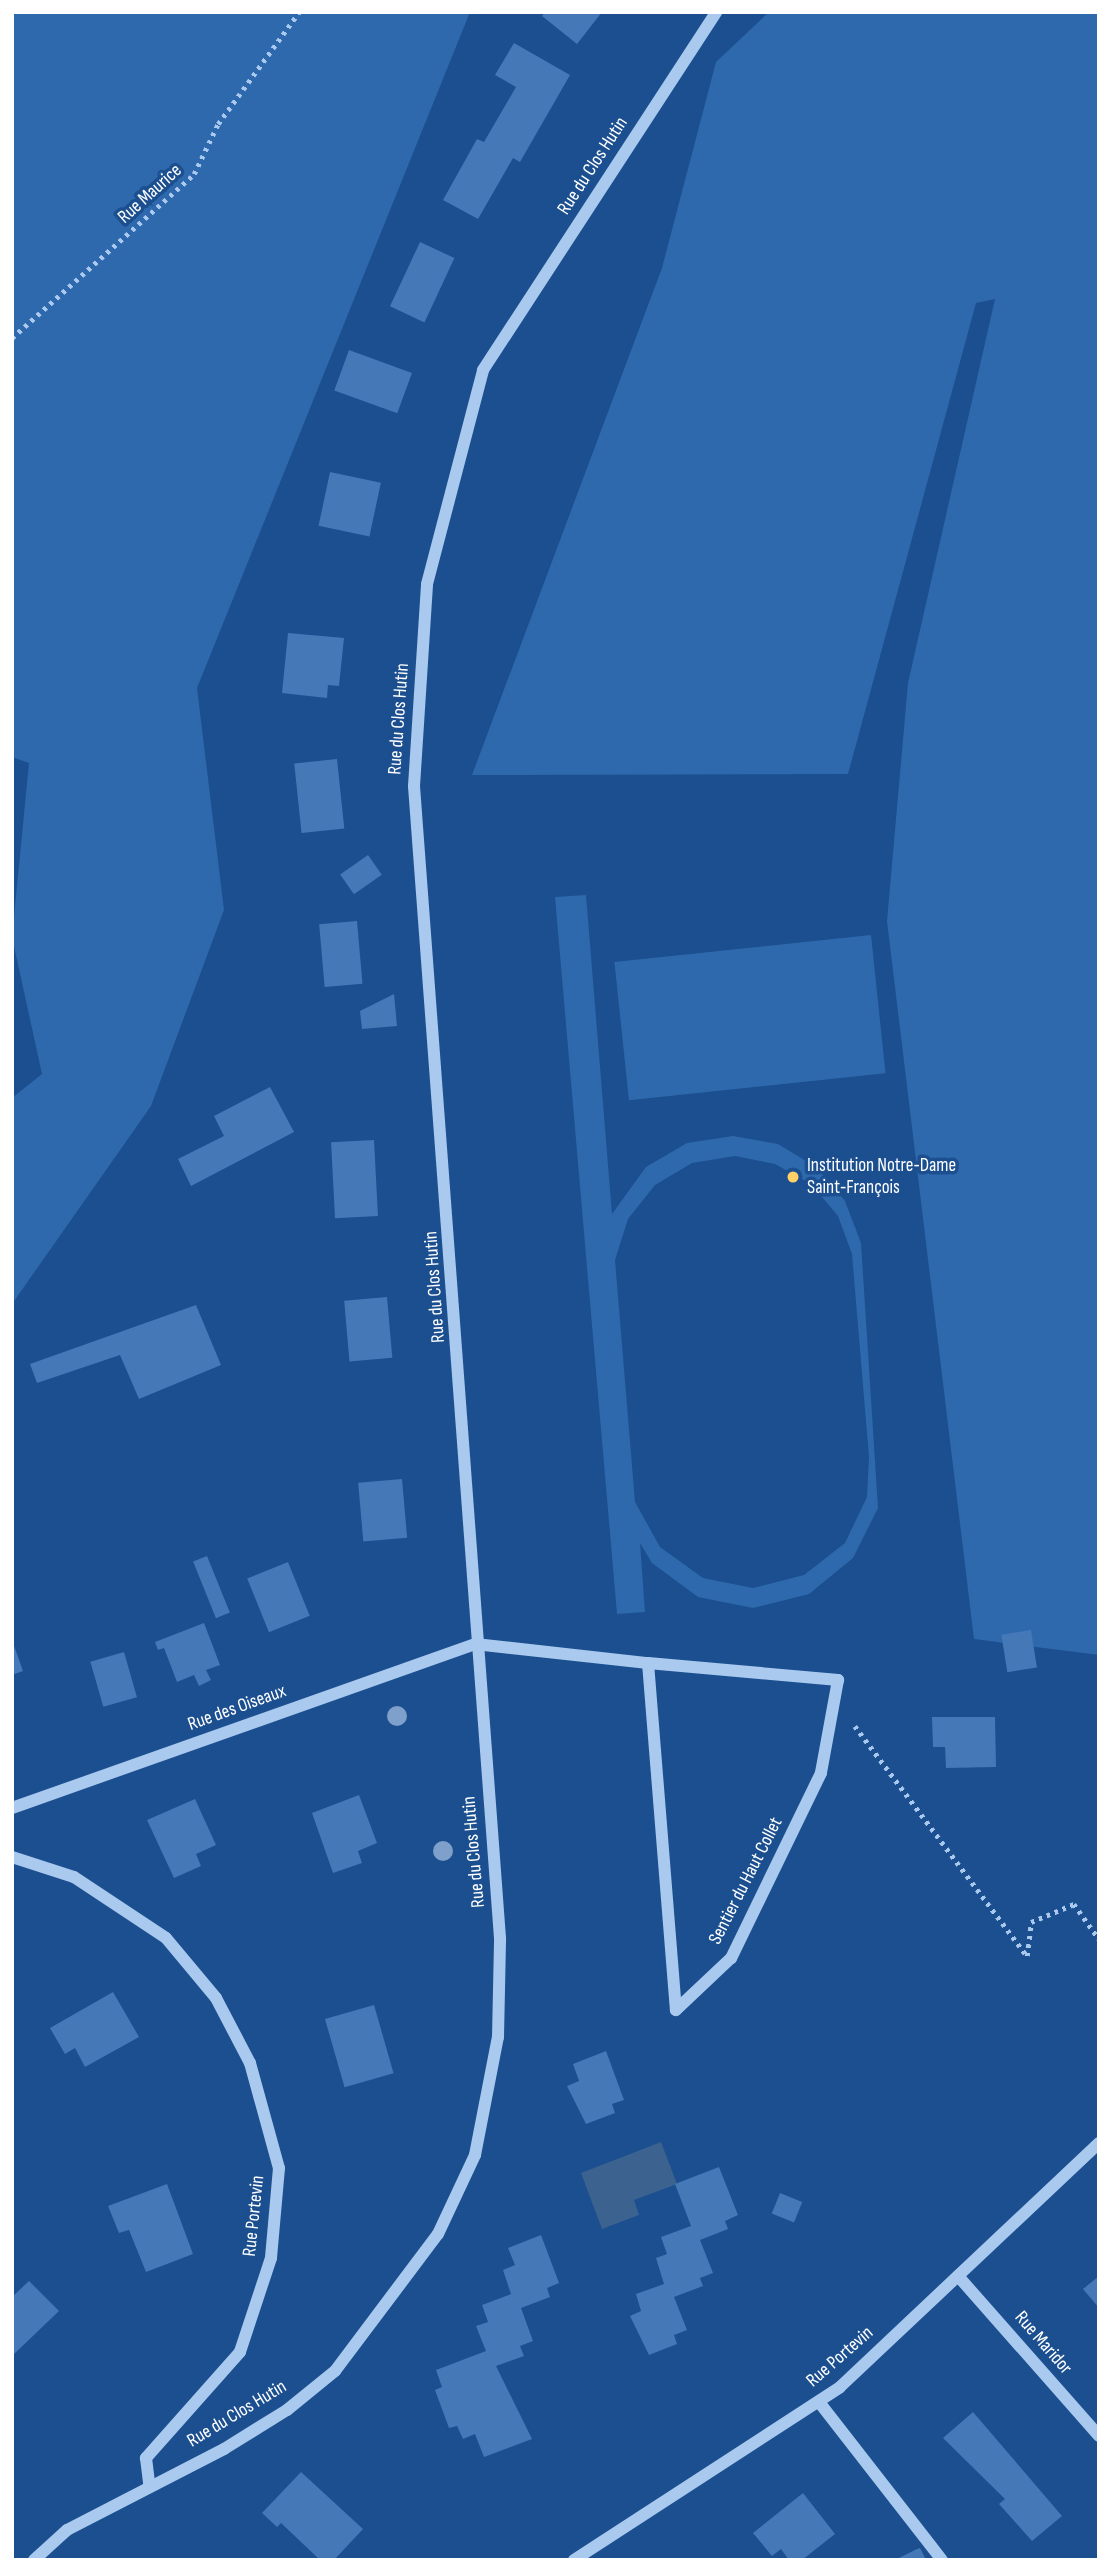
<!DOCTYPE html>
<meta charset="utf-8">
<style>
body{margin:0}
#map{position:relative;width:1111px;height:2572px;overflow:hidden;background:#1b4f8f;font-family:"Sofia Sans Condensed",sans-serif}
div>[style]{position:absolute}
.green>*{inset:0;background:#2e69ad;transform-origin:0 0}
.water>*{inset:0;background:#3c6290}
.building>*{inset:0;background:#4478b7;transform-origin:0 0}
.path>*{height:4.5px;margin-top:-2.25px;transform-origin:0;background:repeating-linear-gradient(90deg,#a9c9ee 0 3.5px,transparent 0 8.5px)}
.minor>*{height:12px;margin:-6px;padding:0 6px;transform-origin:6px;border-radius:6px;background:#a9c9ee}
.trees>*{width:20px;height:20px;margin:-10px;border-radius:50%;background:#7ea0ca}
.dots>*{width:19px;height:19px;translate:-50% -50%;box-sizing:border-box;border:4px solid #1b4f8f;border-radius:50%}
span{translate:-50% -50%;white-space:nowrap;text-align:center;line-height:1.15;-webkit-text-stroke:7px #1b4f8f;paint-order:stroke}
.street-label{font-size:19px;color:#fff}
.poi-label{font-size:19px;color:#fff}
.left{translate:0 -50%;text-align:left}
.frame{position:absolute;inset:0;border:14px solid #fff;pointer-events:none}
</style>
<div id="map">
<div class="green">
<i style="clip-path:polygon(12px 12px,470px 12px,197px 688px,224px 910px,151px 1106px,12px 1304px,12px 1098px,42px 1074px,12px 937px,29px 763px,12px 757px)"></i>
<i style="clip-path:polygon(769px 12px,1099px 12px,1099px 1655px,974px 1639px,887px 921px,908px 683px,995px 299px,976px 303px,848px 774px,472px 775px,662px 268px,716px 62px)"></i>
<i style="clip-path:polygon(evenodd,586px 895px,612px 1214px,646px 1167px,687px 1143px,733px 1136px,778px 1144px,816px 1167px,845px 1201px,861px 1243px,878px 1508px,853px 1558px,809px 1594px,753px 1608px,698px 1597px,652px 1563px,640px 1543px,645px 1612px,617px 1614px,555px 897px,586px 895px,735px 1156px,775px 1164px,811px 1184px,838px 1216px,852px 1254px,869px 1457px,867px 1497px,845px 1543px,804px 1575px,753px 1588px,703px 1578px,660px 1547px,635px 1502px,615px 1260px,628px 1219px,655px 1185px,692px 1163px,735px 1156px)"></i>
<i style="left:871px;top:935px;width:139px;height:258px;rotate:84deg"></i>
</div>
<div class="water">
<i style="clip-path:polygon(661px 2142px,677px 2184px,634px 2200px,639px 2215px,602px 2229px,581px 2173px)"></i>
</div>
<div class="building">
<i style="clip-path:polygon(545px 12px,602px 12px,577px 44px,542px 16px)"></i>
<i style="clip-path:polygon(514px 43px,570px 75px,520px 162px,513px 158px,478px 219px,443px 200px,477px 139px,484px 142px,516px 87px,495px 75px)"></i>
<i style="left:420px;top:242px;width:38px;height:71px;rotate:25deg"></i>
<i style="left:349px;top:350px;width:67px;height:43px;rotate:20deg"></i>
<i style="left:330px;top:472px;width:52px;height:55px;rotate:12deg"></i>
<i style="clip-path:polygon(288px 633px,344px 638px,339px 686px,328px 685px,327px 698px,282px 693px)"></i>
<i style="left:337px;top:759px;width:70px;height:43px;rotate:84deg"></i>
<i style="left:368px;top:855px;width:24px;height:34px;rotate:55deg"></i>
<i style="left:357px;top:921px;width:63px;height:38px;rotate:85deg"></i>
<i style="clip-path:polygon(394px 994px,397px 1026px,362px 1029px,360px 1011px)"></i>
<i style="clip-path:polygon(270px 1087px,294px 1132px,191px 1186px,178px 1159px,224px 1136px,214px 1116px)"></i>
<i style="left:374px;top:1140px;width:76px;height:43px;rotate:87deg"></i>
<i style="left:387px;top:1297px;width:61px;height:43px;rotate:85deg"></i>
<i style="clip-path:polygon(196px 1305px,221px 1365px,139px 1399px,120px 1355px,37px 1383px,30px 1364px)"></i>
<i style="left:402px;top:1479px;width:59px;height:44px;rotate:85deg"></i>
<i style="left:207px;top:1556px;width:61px;height:15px;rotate:68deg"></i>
<i style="left:288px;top:1562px;width:58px;height:44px;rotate:68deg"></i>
<i style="clip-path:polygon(204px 1623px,220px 1665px,206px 1670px,211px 1680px,199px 1686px,194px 1675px,177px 1682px,164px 1648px,158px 1650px,155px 1642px)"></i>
<i style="left:1031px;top:1630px;width:38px;height:30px;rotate:81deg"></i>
<i style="clip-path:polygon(12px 1640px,23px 1671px,12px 1675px)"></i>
<i style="left:124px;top:1652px;width:47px;height:35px;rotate:74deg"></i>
<i style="clip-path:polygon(932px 1717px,995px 1717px,996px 1767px,946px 1768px,945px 1747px,933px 1747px)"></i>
<i style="clip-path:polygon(359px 1795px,377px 1843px,358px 1851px,362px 1863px,333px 1873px,312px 1813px)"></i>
<i style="clip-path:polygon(195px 1799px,216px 1845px,196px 1854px,201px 1866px,174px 1878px,147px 1820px)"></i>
<i style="clip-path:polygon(113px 1992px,139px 2037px,85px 2067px,75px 2048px,65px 2054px,50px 2028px)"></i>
<i style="left:374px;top:2005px;width:71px;height:51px;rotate:74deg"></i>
<i style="clip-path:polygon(606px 2051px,624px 2100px,612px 2104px,615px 2113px,586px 2124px,567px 2086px,579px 2081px,573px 2064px)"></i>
<i style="clip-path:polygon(719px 2167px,738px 2215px,725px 2221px,728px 2229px,700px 2240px,713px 2273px,700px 2278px,703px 2286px,674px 2297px,687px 2330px,674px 2335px,677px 2344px,649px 2355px,630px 2316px,641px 2311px,636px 2294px,664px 2284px,656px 2258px,667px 2254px,661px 2237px,691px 2226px,675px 2184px)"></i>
<i style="clip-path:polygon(167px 2184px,193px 2254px,146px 2272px,129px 2230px,119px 2233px,108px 2206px)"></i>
<i style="left:780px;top:2193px;width:24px;height:22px;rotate:22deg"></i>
<i style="clip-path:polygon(541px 2235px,559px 2283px,547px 2288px,550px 2297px,521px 2308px,533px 2341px,520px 2346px,524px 2356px,496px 2366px,532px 2439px,484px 2457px,475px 2434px,463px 2439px,457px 2426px,449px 2428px,435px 2390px,442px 2387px,436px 2370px,486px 2351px,476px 2326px,488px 2322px,482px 2305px,511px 2294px,503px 2270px,515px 2265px,508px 2248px)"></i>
<i style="clip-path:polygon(1099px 2276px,1099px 2308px,1083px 2289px)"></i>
<i style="clip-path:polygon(29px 2281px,59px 2311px,12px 2356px,12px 2297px)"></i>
<i style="clip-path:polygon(973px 2412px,1062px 2516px,1032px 2541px,999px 2504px,1005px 2499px,943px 2438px)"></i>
<i style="clip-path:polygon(301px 2472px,363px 2529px,334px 2560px,320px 2560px,281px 2523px,277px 2527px,262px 2513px)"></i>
<i style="clip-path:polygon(803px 2493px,835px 2534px,802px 2560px,789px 2560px,781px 2549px,772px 2556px,753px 2533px)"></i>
<i style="clip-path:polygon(920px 2548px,926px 2560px,895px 2560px,917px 2549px)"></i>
</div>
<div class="path">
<i style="left:12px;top:338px;width:245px;rotate:-42deg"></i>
<i style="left:194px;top:174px;width:55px;rotate:-64.4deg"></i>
<i style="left:218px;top:124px;width:138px;rotate:-54.1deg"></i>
<i style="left:855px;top:1726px;width:287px;rotate:53.2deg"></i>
<i style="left:1027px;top:1956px;width:34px;rotate:-83deg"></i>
<i style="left:1031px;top:1922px;width:47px;rotate:-22.7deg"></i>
<i style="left:1074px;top:1904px;width:43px;rotate:54.5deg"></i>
</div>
<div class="minor">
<i style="left:648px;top:1663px;width:191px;rotate:5.1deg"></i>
<i style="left:838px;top:1680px;width:95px;rotate:100.4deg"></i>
<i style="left:821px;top:1773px;width:206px;rotate:115.9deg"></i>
<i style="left:731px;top:1958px;width:76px;rotate:136.6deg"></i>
<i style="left:12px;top:1808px;width:491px;rotate:-19.5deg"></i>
<i style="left:475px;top:1644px;width:174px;rotate:6.3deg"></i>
<i style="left:648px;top:1663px;width:348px;rotate:85.4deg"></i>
<i style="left:12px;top:1857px;width:65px;rotate:17.9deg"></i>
<i style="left:74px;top:1877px;width:110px;rotate:33.5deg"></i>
<i style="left:166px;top:1938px;width:78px;rotate:50.2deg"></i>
<i style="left:216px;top:1998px;width:73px;rotate:62.4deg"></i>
<i style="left:250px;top:2063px;width:109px;rotate:74.6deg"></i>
<i style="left:279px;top:2168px;width:90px;rotate:95.1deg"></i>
<i style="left:271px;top:2258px;width:99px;rotate:108.3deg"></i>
<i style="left:240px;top:2352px;width:142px;rotate:131.6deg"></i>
<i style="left:146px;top:2458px;width:26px;rotate:83deg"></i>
<i style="left:958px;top:2276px;width:213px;rotate:48.6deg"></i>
<i style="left:819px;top:2402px;width:200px;rotate:52.1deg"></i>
<i style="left:34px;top:2560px;width:45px;rotate:-42.3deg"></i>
<i style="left:67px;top:2530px;width:177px;rotate:-27.3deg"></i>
<i style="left:224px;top:2449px;width:74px;rotate:-31.8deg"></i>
<i style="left:287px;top:2410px;width:62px;rotate:-39.1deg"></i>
<i style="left:335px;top:2371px;width:171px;rotate:-53.1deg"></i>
<i style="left:438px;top:2234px;width:87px;rotate:-64.9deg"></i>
<i style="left:475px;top:2155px;width:120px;rotate:-79deg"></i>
<i style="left:498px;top:2037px;width:99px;rotate:-88.8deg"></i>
<i style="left:500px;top:1938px;width:1155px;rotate:-94.27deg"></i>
<i style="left:414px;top:786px;width:202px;rotate:-86.3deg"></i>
<i style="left:427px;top:584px;width:221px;rotate:-75.3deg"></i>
<i style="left:483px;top:370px;width:427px;rotate:-56.9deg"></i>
<i style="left:574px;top:2560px;width:317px;rotate:-33deg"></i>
<i style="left:840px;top:2387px;width:356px;rotate:-43.3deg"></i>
</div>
<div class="trees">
<i style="left:397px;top:1716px"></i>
<i style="left:443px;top:1851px"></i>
</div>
<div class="dots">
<i style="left:793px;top:1177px;background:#ffd166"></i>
</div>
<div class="street-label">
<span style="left:593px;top:166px;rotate:-57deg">Rue du Clos Hutin</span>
<span style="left:150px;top:194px;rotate:-42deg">Rue Maurice</span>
<span style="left:399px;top:719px;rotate:-86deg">Rue du Clos Hutin</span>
<span style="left:435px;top:1287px;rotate:-94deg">Rue du Clos Hutin</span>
<span style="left:237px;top:1708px;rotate:-20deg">Rue des Oiseaux</span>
<span style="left:474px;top:1852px;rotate:-95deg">Rue du Clos Hutin</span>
<span style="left:746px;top:1881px;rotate:-63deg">Sentier du Haut Collet</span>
<span style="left:254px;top:2216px;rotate:-84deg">Rue Portevin</span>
<span style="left:1043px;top:2343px;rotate:49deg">Rue Maridor</span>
<span style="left:840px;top:2357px;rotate:-41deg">Rue Portevin</span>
<span style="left:237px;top:2414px;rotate:-31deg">Rue du Clos Hutin</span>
</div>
<div class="poi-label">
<span class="left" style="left:807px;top:1177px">Institution Notre‐Dame<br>Saint‐François</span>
</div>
<div class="frame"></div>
</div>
